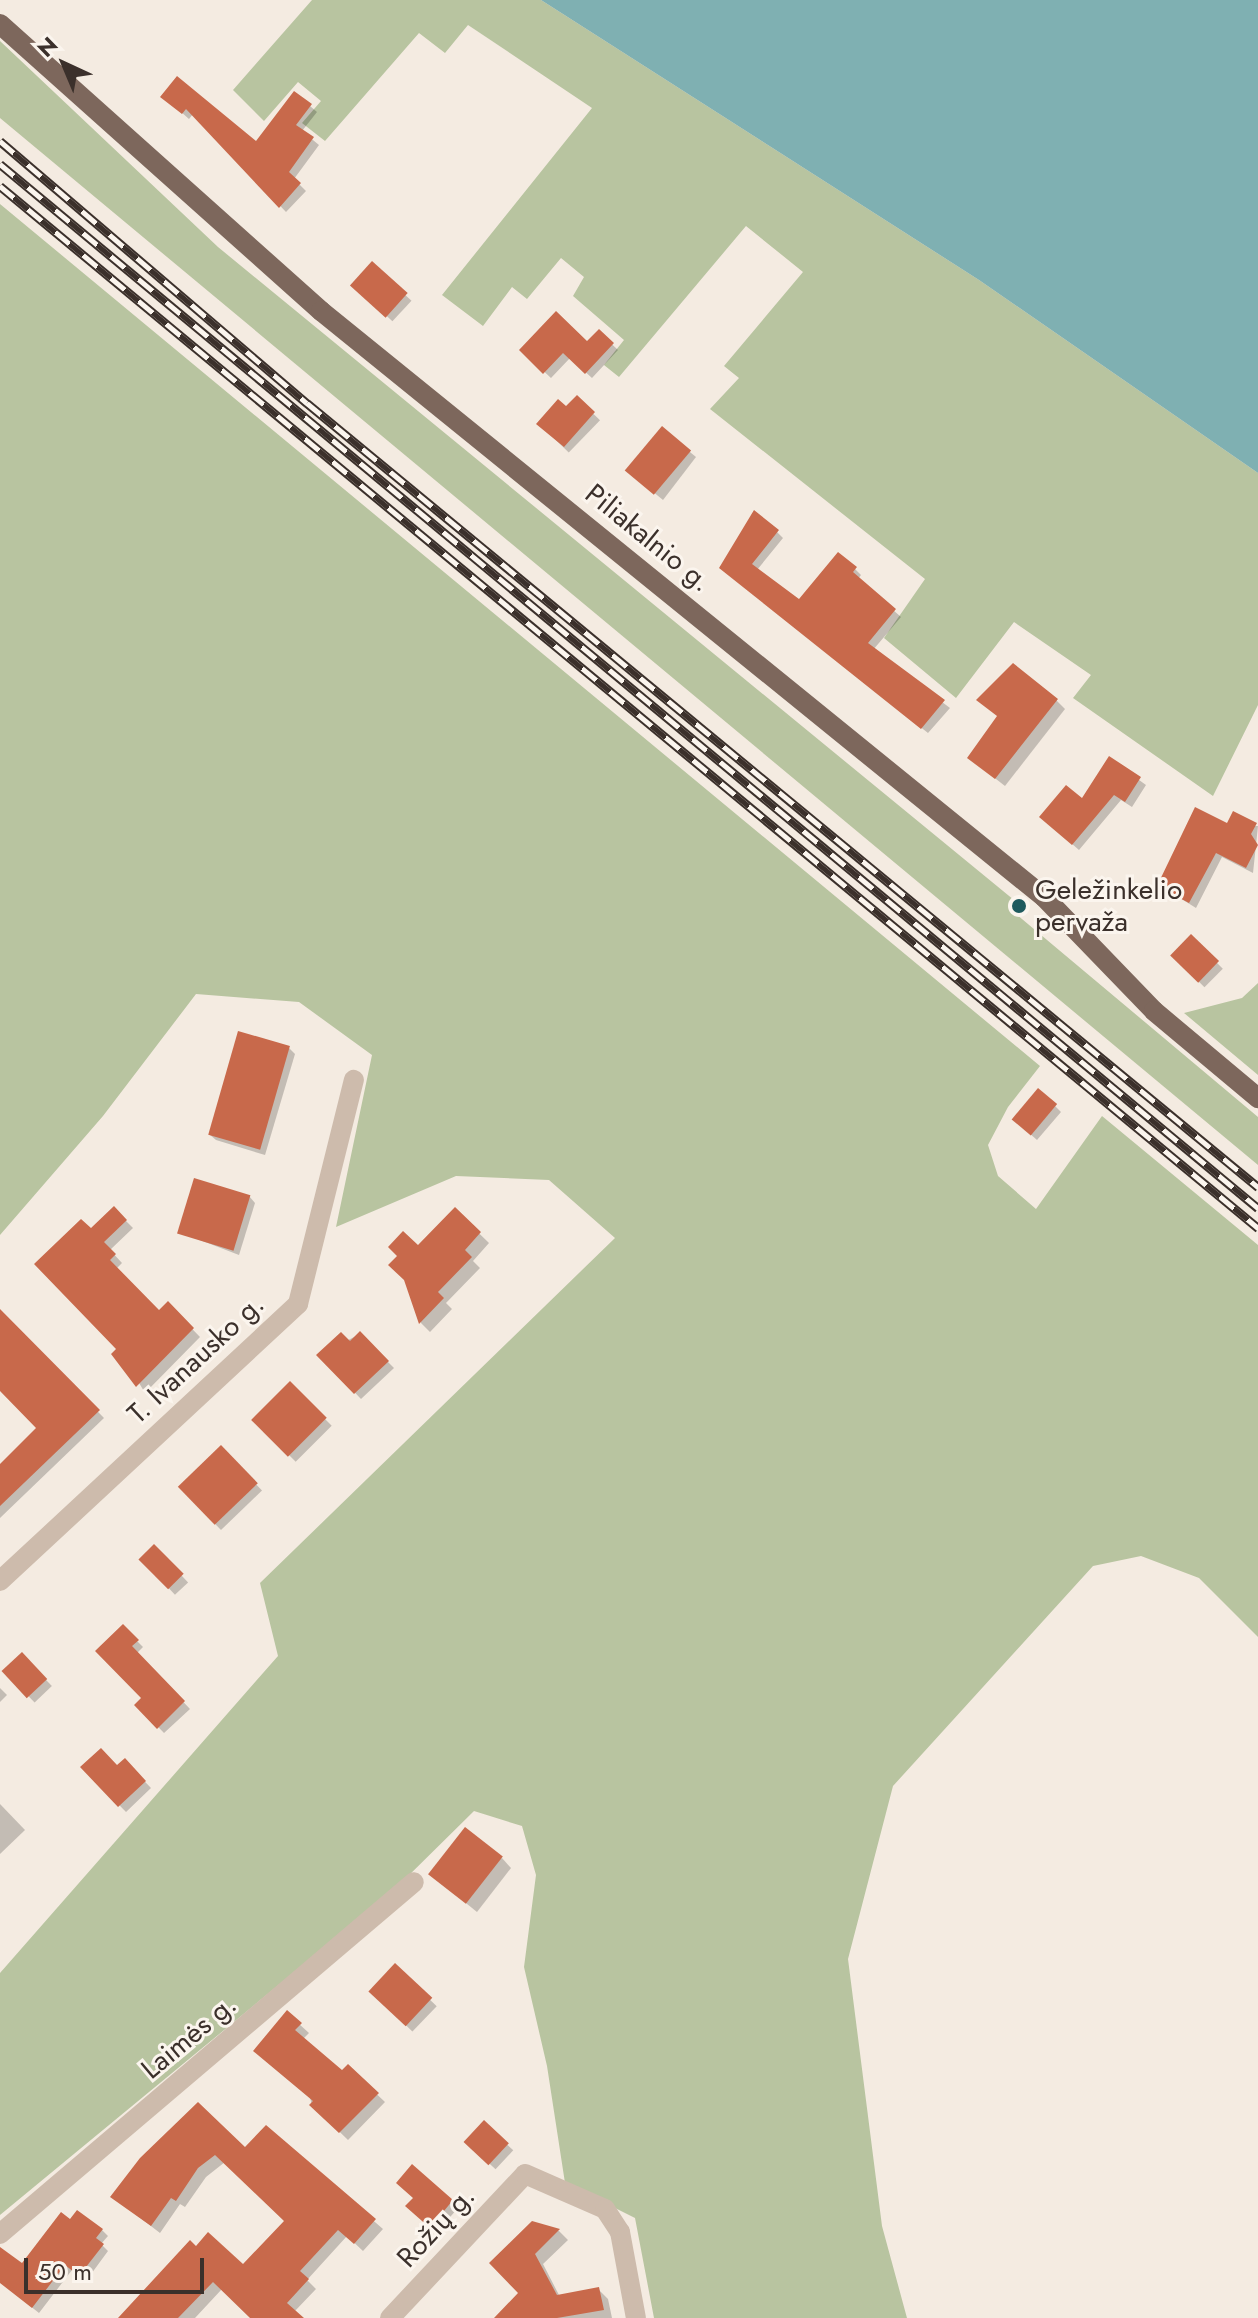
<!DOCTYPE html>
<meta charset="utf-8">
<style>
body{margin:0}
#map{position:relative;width:1258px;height:2318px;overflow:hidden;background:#f4ebe1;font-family:Jost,sans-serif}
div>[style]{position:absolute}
.green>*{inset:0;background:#b8c4a0}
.water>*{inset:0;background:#7fb0b2}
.shadow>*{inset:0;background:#0003;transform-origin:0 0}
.building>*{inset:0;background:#c8694b;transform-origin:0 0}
.minor>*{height:20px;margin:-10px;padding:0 10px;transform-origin:10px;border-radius:10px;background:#cdbbac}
.major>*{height:20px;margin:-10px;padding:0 10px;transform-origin:10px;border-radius:10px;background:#7d675c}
.rail>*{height:9px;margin-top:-4.5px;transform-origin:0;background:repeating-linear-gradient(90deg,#fbf5ee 0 18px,#3b302b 0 36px);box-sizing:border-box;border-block:2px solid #3b302b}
.dots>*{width:22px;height:22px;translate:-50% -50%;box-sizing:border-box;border:4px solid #fbf5ee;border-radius:50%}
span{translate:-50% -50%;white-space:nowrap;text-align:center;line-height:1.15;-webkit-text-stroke:6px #fbf5ee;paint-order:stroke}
.street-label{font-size:28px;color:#3b302b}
.poi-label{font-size:28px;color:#3b302b}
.left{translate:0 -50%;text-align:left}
.north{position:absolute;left:24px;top:24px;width:80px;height:80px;-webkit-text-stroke:6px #fbf5ee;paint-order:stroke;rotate:316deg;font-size:22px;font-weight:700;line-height:32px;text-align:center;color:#3b302b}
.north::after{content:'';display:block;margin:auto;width:28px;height:36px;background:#3b302b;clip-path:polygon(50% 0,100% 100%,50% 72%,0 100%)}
.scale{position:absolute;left:24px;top:2258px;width:180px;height:36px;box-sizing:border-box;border:4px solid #3b302b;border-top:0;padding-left:10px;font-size:24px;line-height:28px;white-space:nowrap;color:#3b302b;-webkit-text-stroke:6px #fbf5ee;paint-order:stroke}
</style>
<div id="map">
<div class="green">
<i style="clip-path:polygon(312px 0,541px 0,979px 280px,1258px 473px,1258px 705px,1213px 796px,1073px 698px,1091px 675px,1014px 622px,956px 698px,884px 638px,925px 579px,710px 409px,739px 378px,724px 366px,803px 272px,746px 226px,619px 377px,604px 365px,624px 340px,573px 296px,584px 277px,561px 258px,527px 299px,512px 287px,483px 326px,442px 295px,592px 108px,468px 25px,445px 53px,419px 33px,325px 141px,302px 123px,321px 101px,298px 82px,264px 121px,233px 90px)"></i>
<i style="clip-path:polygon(0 41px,218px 247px,1014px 900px,1009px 908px,1258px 1117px,1258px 1165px,0 118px)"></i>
<i style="clip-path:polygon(0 204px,1040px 1066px,1008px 1107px,988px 1145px,998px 1176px,1036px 1209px,1102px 1116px,1258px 1245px,1258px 1637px,1199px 1578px,1141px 1556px,1093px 1566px,893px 1786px,848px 1959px,882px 2226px,907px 2318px,654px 2318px,635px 2218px,565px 2183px,547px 2066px,524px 1967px,536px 1875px,522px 1826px,474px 1811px,395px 1889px,0 2215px,0 1973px,278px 1656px,260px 1583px,615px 1238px,549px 1180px,456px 1176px,336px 1227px,372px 1055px,299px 1002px,196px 994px,103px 1116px,0 1235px)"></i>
<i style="clip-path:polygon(1258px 983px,1258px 1075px,1184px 1013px,1242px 998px)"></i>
</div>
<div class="water">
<i style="clip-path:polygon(541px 0,1258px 0,1258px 473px,979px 280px)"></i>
</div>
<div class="shadow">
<i style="clip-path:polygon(163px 96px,256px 144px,310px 106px,317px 112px,302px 131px,319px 145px,294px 179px,306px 191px,286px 212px,193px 114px,189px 119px)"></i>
<i style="left:372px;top:264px;width:54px;height:28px;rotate:43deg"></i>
<i style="clip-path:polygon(599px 332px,618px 350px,592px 378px,570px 358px,551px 378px,521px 350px,587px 344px)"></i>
<i style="left:577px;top:398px;width:32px;height:45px;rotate:44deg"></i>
<i style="clip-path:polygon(662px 429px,696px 457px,663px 500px,635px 477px)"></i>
<i style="clip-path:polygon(777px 532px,783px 538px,757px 570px,799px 602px,855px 569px,861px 575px,858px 579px,901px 617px,873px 650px,950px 708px,928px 733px,728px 574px)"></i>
<i style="clip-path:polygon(1056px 700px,1065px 709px,1005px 786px,969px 758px,999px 717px)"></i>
<i style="clip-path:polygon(1110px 759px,1146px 785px,1132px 807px,1121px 800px,1079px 850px,1048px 823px,1082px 801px)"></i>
<i style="clip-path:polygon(1227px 826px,1258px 826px,1253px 873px,1222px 857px,1196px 908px,1159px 885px)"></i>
<i style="left:1191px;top:937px;width:45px;height:26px;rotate:45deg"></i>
<i style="clip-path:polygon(289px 1048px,295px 1054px,265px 1155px,216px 1140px,209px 1134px)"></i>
<i style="clip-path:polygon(1055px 1106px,1061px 1112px,1037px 1140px,1020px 1125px)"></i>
<i style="clip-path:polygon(249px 1196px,255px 1203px,239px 1255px,179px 1232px)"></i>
<i style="clip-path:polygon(114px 1209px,133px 1228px,110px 1250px,122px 1263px,116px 1269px,159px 1313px,168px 1304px,200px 1337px,145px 1393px,119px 1349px,91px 1231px)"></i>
<i style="clip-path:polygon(455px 1210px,489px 1243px,473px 1261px,480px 1268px,446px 1303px,452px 1309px,430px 1332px,421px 1323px,400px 1256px,418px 1248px)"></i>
<i style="clip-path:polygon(0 1312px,104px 1418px,0 1518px,0 1467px,39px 1428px,0 1388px)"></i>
<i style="clip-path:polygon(360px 1334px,394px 1368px,361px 1399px,319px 1355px)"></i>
<i style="left:290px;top:1384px;width:59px;height:51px;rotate:45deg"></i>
<i style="left:221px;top:1448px;width:59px;height:57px;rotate:46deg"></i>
<i style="left:154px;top:1546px;width:50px;height:18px;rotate:47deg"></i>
<i style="clip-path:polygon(123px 1627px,143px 1647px,137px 1653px,190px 1709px,164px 1733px,137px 1705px,144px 1698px)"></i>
<i style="left:22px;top:1655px;width:43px;height:24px;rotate:46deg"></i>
<i style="clip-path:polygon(0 1688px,7px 1695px,0 1702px)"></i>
<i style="clip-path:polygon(125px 1761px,151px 1788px,126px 1812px,83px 1768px,117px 1768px)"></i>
<i style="clip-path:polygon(0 1804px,25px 1830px,0 1854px)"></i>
<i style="clip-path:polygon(502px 1858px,511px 1868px,477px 1912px,441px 1883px)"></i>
<i style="left:395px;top:1966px;width:58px;height:35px;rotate:44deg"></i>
<i style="clip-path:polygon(287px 2013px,309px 2033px,303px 2039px,343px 2073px,348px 2067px,385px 2102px,348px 2140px,312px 2105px)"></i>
<i style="left:484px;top:2123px;width:40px;height:26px;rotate:43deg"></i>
<i style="clip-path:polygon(266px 2128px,383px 2229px,363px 2251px,347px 2236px,307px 2280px,316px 2289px,294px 2312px,300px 2318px,253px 2318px,222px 2289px,195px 2318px,121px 2318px,196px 2248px,244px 2267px,287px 2221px,225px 2162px,206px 2177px,185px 2207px,180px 2204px,160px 2233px,113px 2197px,141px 2159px,245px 2150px)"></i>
<i style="clip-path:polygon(412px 2167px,458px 2208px,437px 2232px,414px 2212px)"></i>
<i style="clip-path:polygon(71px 2221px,102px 2230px,108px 2236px,101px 2244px,108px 2251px,86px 2281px,72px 2270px,39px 2313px,0 2282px,0 2262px,23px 2265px)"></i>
<i style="clip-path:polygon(532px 2223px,559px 2231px,568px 2240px,543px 2264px,560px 2297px,599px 2290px,608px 2299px,612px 2318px,497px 2318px,520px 2293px)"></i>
</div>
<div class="building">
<i style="clip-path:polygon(177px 76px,256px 141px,294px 91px,312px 104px,296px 125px,314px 137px,289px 172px,301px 183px,279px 208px,186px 109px,182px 114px,160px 97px)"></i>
<i style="left:372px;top:261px;width:48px;height:33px;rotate:42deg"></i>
<i style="clip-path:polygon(556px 311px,587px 341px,599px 329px,614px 343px,585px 374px,563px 353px,543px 374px,519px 350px)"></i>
<i style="clip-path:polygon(577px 395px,595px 412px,564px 447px,536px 424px,558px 399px,566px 406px)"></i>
<i style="left:662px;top:426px;width:38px;height:58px;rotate:40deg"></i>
<i style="clip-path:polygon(754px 510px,779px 530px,752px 564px,799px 599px,838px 552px,857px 567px,853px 572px,896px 609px,868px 643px,945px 700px,921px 729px,719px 568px)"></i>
<i style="clip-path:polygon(1013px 663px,1058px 699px,995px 779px,967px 758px,997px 716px,976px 700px)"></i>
<i style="clip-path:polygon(1109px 756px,1141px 777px,1125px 802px,1114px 795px,1072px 845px,1039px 817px,1066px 785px,1082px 798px)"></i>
<i style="clip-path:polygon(1195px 807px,1227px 823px,1233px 811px,1257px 823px,1251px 834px,1258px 845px,1246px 868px,1216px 853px,1189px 903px,1157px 886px)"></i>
<i style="left:1191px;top:934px;width:39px;height:30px;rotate:44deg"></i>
<i style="left:238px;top:1031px;width:54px;height:108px;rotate:16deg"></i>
<i style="left:1038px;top:1088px;width:25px;height:41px;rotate:40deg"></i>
<i style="left:194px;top:1178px;width:59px;height:58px;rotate:17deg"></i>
<i style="clip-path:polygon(114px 1206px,127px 1220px,104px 1242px,116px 1254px,110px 1260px,159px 1310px,168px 1301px,194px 1328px,136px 1387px,111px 1354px,116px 1349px,34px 1264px,81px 1219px,91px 1228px)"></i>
<i style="clip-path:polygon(455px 1207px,481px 1232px,465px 1250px,472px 1257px,438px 1292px,444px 1298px,419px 1324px,404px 1280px,388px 1265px,397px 1256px,388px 1247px,403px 1231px,418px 1245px)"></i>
<i style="clip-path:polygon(0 1309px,100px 1410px,0 1506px,0 1464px,36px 1428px,0 1391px)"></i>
<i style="clip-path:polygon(360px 1331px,389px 1361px,354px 1394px,316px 1355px,341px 1332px,350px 1341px)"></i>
<i style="left:290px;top:1381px;width:52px;height:55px;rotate:45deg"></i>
<i style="left:221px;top:1445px;width:53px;height:60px;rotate:46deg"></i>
<i style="left:154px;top:1544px;width:42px;height:22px;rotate:45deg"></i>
<i style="clip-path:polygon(123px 1624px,139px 1640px,132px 1646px,185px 1701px,157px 1729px,134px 1705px,141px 1698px,95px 1651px)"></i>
<i style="left:22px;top:1652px;width:37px;height:28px;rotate:47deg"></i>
<i style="clip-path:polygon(101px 1748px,117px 1765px,125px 1758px,146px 1781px,118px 1807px,80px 1767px)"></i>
<i style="left:465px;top:1827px;width:48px;height:60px;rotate:38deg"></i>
<i style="left:395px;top:1963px;width:51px;height:39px;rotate:43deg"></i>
<i style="clip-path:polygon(287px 2010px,302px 2023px,295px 2030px,342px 2070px,348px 2064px,379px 2093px,339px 2133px,309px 2105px,313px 2101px,253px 2051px)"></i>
<i style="clip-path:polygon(198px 2102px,245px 2147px,266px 2125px,376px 2219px,354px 2244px,338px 2230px,300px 2271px,309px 2279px,287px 2303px,304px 2318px,250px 2318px,213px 2282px,178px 2318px,118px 2318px,190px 2240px,196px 2246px,208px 2232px,243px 2264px,284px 2221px,215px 2155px,198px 2168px,176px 2201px,171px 2198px,151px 2226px,110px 2197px,140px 2158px)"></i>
<i style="left:484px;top:2120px;width:34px;height:30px;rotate:43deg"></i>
<i style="clip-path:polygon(412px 2164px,453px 2200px,430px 2228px,405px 2206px,413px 2198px,396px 2183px)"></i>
<i style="clip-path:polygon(77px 2210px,103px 2229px,96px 2238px,104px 2244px,79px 2276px,65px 2265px,32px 2308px,0 2283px,0 2247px,22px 2263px,61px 2212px,70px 2219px)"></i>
<i style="clip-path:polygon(532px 2221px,560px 2229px,535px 2254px,557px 2295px,599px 2287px,604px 2310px,557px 2318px,494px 2318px,518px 2293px,489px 2263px)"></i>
</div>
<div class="minor">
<i style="left:0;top:1581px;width:407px;rotate:-42.9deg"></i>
<i style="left:298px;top:1304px;width:231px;rotate:-76deg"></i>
<i style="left:0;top:2234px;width:543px;rotate:-40.37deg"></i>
<i style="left:390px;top:2318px;width:197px;rotate:-46.8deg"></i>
<i style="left:525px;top:2174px;width:87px;rotate:23.6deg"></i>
<i style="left:605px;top:2209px;width:27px;rotate:57deg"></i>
<i style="left:620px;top:2232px;width:87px;rotate:79.5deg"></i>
</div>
<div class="major">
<i style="left:0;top:24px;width:431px;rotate:41.8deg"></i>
<i style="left:321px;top:311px;width:931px;rotate:39.03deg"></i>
<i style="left:1044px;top:897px;width:158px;rotate:46deg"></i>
<i style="left:1154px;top:1011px;width:136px;rotate:39.9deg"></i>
</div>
<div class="rail">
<i style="left:0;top:141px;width:404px;rotate:40.5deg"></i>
<i style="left:307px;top:403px;width:1233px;rotate:39.5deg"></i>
<i style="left:0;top:164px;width:1635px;rotate:39.69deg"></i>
<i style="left:0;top:186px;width:1634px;rotate:39.63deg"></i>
</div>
<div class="dots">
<i style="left:1019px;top:906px;background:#1f5a5e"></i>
</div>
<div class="street-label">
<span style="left:648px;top:538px;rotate:39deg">Piliakalnio g.</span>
<span style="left:196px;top:1359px;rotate:-43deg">T. Ivanausko g.</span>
<span style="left:189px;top:2037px;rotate:-40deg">Laimės g.</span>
<span style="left:436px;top:2227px;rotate:-47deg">Rožių g.</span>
</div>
<div class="poi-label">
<span class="left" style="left:1035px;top:906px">Geležinkelio<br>pervaža</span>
</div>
<div class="north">N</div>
<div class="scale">50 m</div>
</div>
